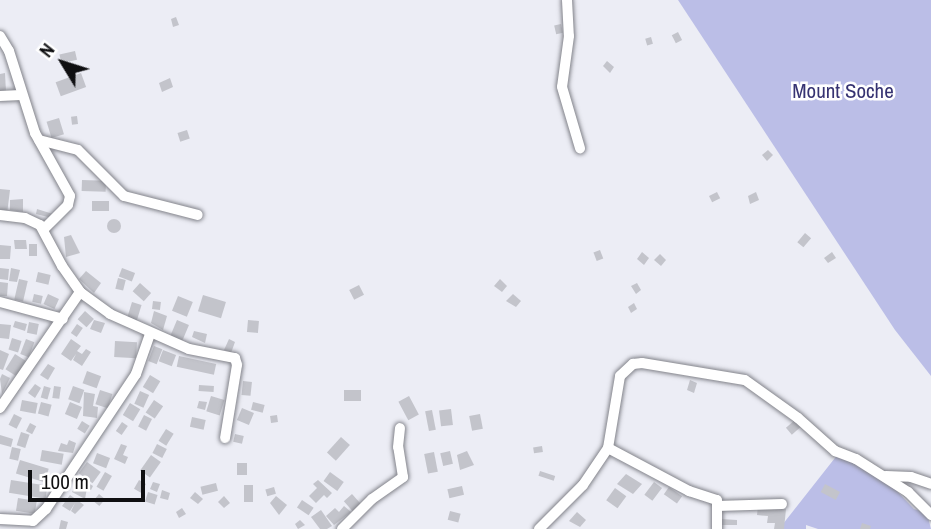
<!DOCTYPE html>
<style>
body{margin:0}
#map{position:relative;width:931px;height:529px;overflow:hidden;background:#ecedf5;font-family:"Archivo Narrow",sans-serif}
div>[style]{position:absolute}
.green>*{inset:0;background:#bbbee7}
.building>*{inset:0;background:#c3c4cb;transform-origin:0 0}
.round{border-radius:50%}
.roads{filter:drop-shadow(0 0 2px #82838a) drop-shadow(0 0 2px #82838a)}
.minor>*{height:10px;margin:-5px;padding:0 5px;transform-origin:5px;border-radius:5px;background:#fff}
span{translate:-50% -50%;white-space:nowrap;text-align:center;line-height:1.15;-webkit-text-stroke:5px #fff;paint-order:stroke}
.park-label{font-size:21px;color:#363372}
.north{position:absolute;left:28px;top:28px;width:70px;height:70px;-webkit-text-stroke:5px #fff;paint-order:stroke;rotate:308deg;font-size:19px;font-weight:700;line-height:28px;text-align:center;color:#0f0f11}
.north::after{content:'';display:block;margin:auto;width:24px;height:32px;background:#0f0f11;clip-path:polygon(50% 0,100% 100%,50% 72%,0 100%)}
.scale{position:absolute;left:28px;top:470px;width:117px;height:32px;box-sizing:border-box;border:4px solid #0f0f11;border-top:0;padding-left:9px;font-size:21px;line-height:24px;white-space:nowrap;color:#0f0f11;-webkit-text-stroke:5px #fff;paint-order:stroke}
</style>
<div id="map">
<div class="green">
<i style="clip-path:polygon(678px 0,931px 0,931px 376px,895px 330px)"></i>
<i style="clip-path:polygon(842px 449px,894px 488px,914px 509px,927px 513px,931px 529px,818px 529px,806px 525px,806px 529px,779px 529px)"></i>
</div>
<div class="building">
<i style="clip-path:polygon(176px 17px,179px 25px,173px 27px,171px 19px)"></i>
<i style="left:561px;top:24px;width:9px;height:7px;rotate:77deg"></i>
<i style="left:678px;top:32px;width:9px;height:7px;rotate:63deg"></i>
<i style="left:651px;top:37px;width:7px;height:6px;rotate:74deg"></i>
<i style="left:75px;top:51px;width:9px;height:16px;rotate:77deg"></i>
<i style="clip-path:polygon(607px 61px,614px 67px,610px 73px,603px 66px)"></i>
<i style="clip-path:polygon(5px 73px,6px 92px,0 93px,0 74px)"></i>
<i style="left:81px;top:73px;width:15px;height:27px;rotate:70deg"></i>
<i style="clip-path:polygon(170px 78px,173px 87px,162px 92px,159px 83px)"></i>
<i style="left:77px;top:116px;width:8px;height:6px;rotate:83deg"></i>
<i style="left:59px;top:118px;width:17px;height:13px;rotate:73deg"></i>
<i style="left:187px;top:130px;width:9px;height:10px;rotate:72deg"></i>
<i style="clip-path:polygon(768px 150px,773px 155px,767px 161px,762px 155px)"></i>
<i style="left:82px;top:180px;width:24px;height:11px;rotate:2deg"></i>
<i style="clip-path:polygon(0 189px,10px 190px,7px 214px,0 213px)"></i>
<i style="left:717px;top:192px;width:7px;height:9px;rotate:63deg"></i>
<i style="clip-path:polygon(756px 192px,759px 200px,750px 204px,748px 196px)"></i>
<i style="clip-path:polygon(23px 199px,23px 212px,10px 210px,10px 200px)"></i>
<i style="left:109px;top:201px;width:10px;height:17px;rotate:90deg"></i>
<i style="clip-path:polygon(37px 209px,53px 214px,52px 218px,36px 214px)"></i>
<i class="round" style="left:107px;top:219px;width:14px;height:14px"></i>
<i style="left:805px;top:233px;width:8px;height:12px;rotate:40deg"></i>
<i style="clip-path:polygon(71px 235px,80px 253px,66px 257px,64px 237px)"></i>
<i style="clip-path:polygon(14px 240px,26px 240px,27px 249px,15px 249px)"></i>
<i style="left:29px;top:244px;width:8px;height:12px"></i>
<i style="clip-path:polygon(0 245px,11px 246px,10px 259px,0 259px)"></i>
<i style="left:600px;top:250px;width:9px;height:7px;rotate:69deg"></i>
<i style="clip-path:polygon(642px 252px,649px 258px,644px 265px,637px 259px)"></i>
<i style="clip-path:polygon(832px 252px,836px 258px,828px 263px,824px 258px)"></i>
<i style="clip-path:polygon(660px 254px,666px 260px,661px 266px,654px 260px)"></i>
<i style="clip-path:polygon(0 268px,9px 269px,8px 280px,0 279px)"></i>
<i style="clip-path:polygon(11px 268px,20px 270px,17px 282px,9px 281px)"></i>
<i style="left:122px;top:268px;width:14px;height:9px;rotate:21deg"></i>
<i style="clip-path:polygon(86px 271px,101px 283px,94px 293px,79px 279px)"></i>
<i style="left:38px;top:272px;width:13px;height:10px;rotate:13deg"></i>
<i style="left:118px;top:278px;width:8px;height:11px;rotate:14deg"></i>
<i style="left:19px;top:279px;width:9px;height:21px;rotate:13deg"></i>
<i style="clip-path:polygon(500px 279px,507px 286px,502px 292px,494px 286px)"></i>
<i style="clip-path:polygon(0 282px,8px 283px,7px 296px,0 296px)"></i>
<i style="left:140px;top:283px;width:15px;height:11px;rotate:42deg"></i>
<i style="clip-path:polygon(637px 283px,641px 290px,636px 294px,631px 286px)"></i>
<i style="left:359px;top:285px;width:11px;height:11px;rotate:63deg"></i>
<i style="left:34px;top:294px;width:9px;height:8px;rotate:13deg"></i>
<i style="left:48px;top:294px;width:12px;height:11px;rotate:24deg"></i>
<i style="clip-path:polygon(513px 294px,521px 301px,516px 307px,506px 301px)"></i>
<i style="left:203px;top:295px;width:24px;height:17px;rotate:17deg"></i>
<i style="left:178px;top:296px;width:16px;height:16px;rotate:22deg"></i>
<i style="left:153px;top:301px;width:8px;height:8px;rotate:7deg"></i>
<i style="left:132px;top:302px;width:10px;height:16px;rotate:17deg"></i>
<i style="clip-path:polygon(634px 303px,637px 309px,631px 313px,628px 307px)"></i>
<i style="left:85px;top:311px;width:12px;height:11px;rotate:42deg"></i>
<i style="clip-path:polygon(154px 311px,167px 316px,163px 330px,151px 323px)"></i>
<i style="clip-path:polygon(94px 320px,105px 323px,101px 333px,90px 329px)"></i>
<i style="left:177px;top:320px;width:13px;height:17px;rotate:23deg"></i>
<i style="left:248px;top:320px;width:11px;height:12px;rotate:5deg"></i>
<i style="clip-path:polygon(15px 321px,27px 324px,25px 331px,13px 327px)"></i>
<i style="left:29px;top:322px;width:10px;height:11px;rotate:11deg"></i>
<i style="clip-path:polygon(0 324px,11px 325px,9px 339px,0 338px)"></i>
<i style="left:77px;top:324px;width:7px;height:11px;rotate:34deg"></i>
<i style="clip-path:polygon(194px 331px,207px 334px,205px 343px,192px 337px)"></i>
<i style="left:12px;top:338px;width:10px;height:12px;rotate:17deg"></i>
<i style="left:26px;top:339px;width:9px;height:16px;rotate:21deg"></i>
<i style="clip-path:polygon(71px 339px,81px 346px,77px 351px,82px 354px,86px 349px,91px 352px,82px 366px,73px 360px,76px 354px,71px 361px,61px 354px)"></i>
<i style="clip-path:polygon(229px 339px,235px 342px,231px 353px,224px 350px)"></i>
<i style="left:115px;top:341px;width:22px;height:16px;rotate:3deg"></i>
<i style="left:154px;top:346px;width:9px;height:16px;rotate:21deg"></i>
<i style="clip-path:polygon(0 350px,9px 354px,3px 370px,0 369px)"></i>
<i style="left:163px;top:350px;width:14px;height:12px;rotate:21deg"></i>
<i style="left:15px;top:354px;width:13px;height:18px;rotate:32deg"></i>
<i style="left:179px;top:356px;width:38px;height:11px;rotate:12deg"></i>
<i style="clip-path:polygon(48px 364px,55px 368px,48px 380px,40px 375px)"></i>
<i style="left:87px;top:371px;width:15px;height:13px;rotate:20deg"></i>
<i style="clip-path:polygon(2px 374px,10px 378px,2px 394px,0 379px)"></i>
<i style="left:150px;top:375px;width:12px;height:14px;rotate:31deg"></i>
<i style="clip-path:polygon(690px 380px,697px 383px,694px 393px,687px 390px)"></i>
<i style="left:243px;top:381px;width:9px;height:14px;rotate:6deg"></i>
<i style="clip-path:polygon(35px 384px,41px 388px,35px 398px,28px 393px)"></i>
<i style="left:199px;top:385px;width:15px;height:6px;rotate:4deg"></i>
<i style="left:44px;top:386px;width:7px;height:12px;rotate:16deg"></i>
<i style="left:54px;top:386px;width:7px;height:12px;rotate:8deg"></i>
<i style="left:73px;top:386px;width:12px;height:14px;rotate:20deg"></i>
<i style="left:100px;top:390px;width:13px;height:15px;rotate:18deg"></i>
<i style="left:361px;top:390px;width:11px;height:17px;rotate:90deg"></i>
<i style="left:140px;top:391px;width:10px;height:14px;rotate:24deg"></i>
<i style="clip-path:polygon(84px 392px,95px 394px,93px 406px,98px 407px,97px 418px,83px 416px)"></i>
<i style="left:211px;top:396px;width:14px;height:16px;rotate:17deg"></i>
<i style="left:409px;top:396px;width:21px;height:12px;rotate:62deg"></i>
<i style="left:22px;top:400px;width:16px;height:11px;rotate:11deg"></i>
<i style="left:154px;top:400px;width:11px;height:15px;rotate:34deg"></i>
<i style="clip-path:polygon(199px 401px,207px 402px,205px 410px,197px 408px)"></i>
<i style="left:41px;top:402px;width:11px;height:12px;rotate:15deg"></i>
<i style="left:70px;top:402px;width:13px;height:13px;rotate:23deg"></i>
<i style="left:253px;top:402px;width:12px;height:8px;rotate:14deg"></i>
<i style="left:130px;top:403px;width:12px;height:14px;rotate:31deg"></i>
<i style="left:242px;top:408px;width:13px;height:13px;rotate:23deg"></i>
<i style="left:451px;top:409px;width:16px;height:12px;rotate:83deg"></i>
<i style="left:432px;top:410px;width:20px;height:7px;rotate:79deg"></i>
<i style="left:14px;top:414px;width:9px;height:12px;rotate:27deg"></i>
<i style="left:480px;top:414px;width:15px;height:11px;rotate:79deg"></i>
<i style="left:144px;top:415px;width:9px;height:13px;rotate:27deg"></i>
<i style="left:277px;top:415px;width:7px;height:7px;rotate:82deg"></i>
<i style="left:192px;top:417px;width:14px;height:10px;rotate:12deg"></i>
<i style="left:795px;top:420px;width:9px;height:12px;rotate:49deg"></i>
<i style="left:82px;top:421px;width:9px;height:9px;rotate:32deg"></i>
<i style="left:122px;top:422px;width:7px;height:11px;rotate:34deg"></i>
<i style="left:30px;top:423px;width:7px;height:9px;rotate:27deg"></i>
<i style="left:166px;top:429px;width:9px;height:14px;rotate:32deg"></i>
<i style="left:21px;top:432px;width:9px;height:14px;rotate:18deg"></i>
<i style="left:235px;top:434px;width:9px;height:8px;rotate:13deg"></i>
<i style="clip-path:polygon(0 435px,13px 439px,11px 447px,0 444px)"></i>
<i style="left:341px;top:437px;width:12px;height:21px;rotate:42deg"></i>
<i style="clip-path:polygon(69px 440px,76px 443px,73px 453px,58px 451px,61px 443px,67px 445px)"></i>
<i style="clip-path:polygon(121px 444px,127px 446px,123px 455px,128px 457px,125px 464px,114px 459px)"></i>
<i style="left:157px;top:444px;width:11px;height:10px;rotate:27deg"></i>
<i style="left:542px;top:446px;width:6px;height:9px;rotate:81deg"></i>
<i style="left:12px;top:447px;width:9px;height:12px;rotate:13deg"></i>
<i style="left:42px;top:450px;width:22px;height:11px;rotate:10deg"></i>
<i style="left:450px;top:451px;width:13px;height:10px;rotate:77deg"></i>
<i style="clip-path:polygon(467px 451px,474px 465px,460px 470px,457px 455px)"></i>
<i style="left:434px;top:452px;width:20px;height:10px;rotate:79deg"></i>
<i style="left:97px;top:453px;width:14px;height:11px;rotate:21deg"></i>
<i style="left:151px;top:455px;width:12px;height:19px;rotate:35deg"></i>
<i style="left:20px;top:460px;width:30px;height:14px;rotate:17deg"></i>
<i style="left:87px;top:462px;width:17px;height:14px;rotate:36deg"></i>
<i style="left:237px;top:463px;width:10px;height:12px"></i>
<i style="left:540px;top:471px;width:16px;height:5px;rotate:18deg"></i>
<i style="left:105px;top:472px;width:8px;height:17px;rotate:30deg"></i>
<i style="left:330px;top:472px;width:17px;height:11px;rotate:36deg"></i>
<i style="clip-path:polygon(626px 474px,642px 484px,633px 494px,617px 484px)"></i>
<i style="clip-path:polygon(80px 478px,93px 486px,91px 490px,87px 488px,85px 499px,72px 492px)"></i>
<i style="left:11px;top:480px;width:37px;height:13px;rotate:9deg"></i>
<i style="left:139px;top:480px;width:8px;height:10px;rotate:30deg"></i>
<i style="clip-path:polygon(318px 480px,332px 493px,327px 498px,324px 495px,316px 503px,309px 496px,317px 488px,313px 484px)"></i>
<i style="clip-path:polygon(153px 482px,160px 484px,157px 492px,150px 489px)"></i>
<i style="left:654px;top:482px;width:10px;height:16px;rotate:37deg"></i>
<i style="left:216px;top:483px;width:8px;height:16px;rotate:76deg"></i>
<i style="left:825px;top:484px;width:17px;height:9px;rotate:28deg"></i>
<i style="left:244px;top:485px;width:9px;height:17px"></i>
<i style="left:462px;top:486px;width:9px;height:15px;rotate:77deg"></i>
<i style="left:274px;top:487px;width:7px;height:9px;rotate:74deg"></i>
<i style="left:669px;top:487px;width:16px;height:9px;rotate:35deg"></i>
<i style="left:615px;top:488px;width:14px;height:15px;rotate:36deg"></i>
<i style="clip-path:polygon(162px 490px,170px 493px,168px 500px,160px 498px)"></i>
<i style="left:148px;top:492px;width:10px;height:10px;rotate:17deg"></i>
<i style="clip-path:polygon(195px 492px,203px 499px,198px 504px,190px 498px)"></i>
<i style="left:99px;top:494px;width:8px;height:9px;rotate:40deg"></i>
<i style="left:352px;top:494px;width:15px;height:11px;rotate:48deg"></i>
<i style="clip-path:polygon(70px 495px,84px 505px,75px 514px,71px 511px,75px 503px,70px 511px,62px 506px)"></i>
<i style="clip-path:polygon(224px 496px,230px 503px,224px 508px,218px 502px)"></i>
<i style="clip-path:polygon(276px 496px,287px 505px,279px 515px,270px 503px)"></i>
<i style="left:18px;top:498px;width:19px;height:13px;rotate:9deg"></i>
<i style="left:302px;top:500px;width:14px;height:9px;rotate:34deg"></i>
<i style="clip-path:polygon(344px 506px,351px 512px,334px 525px,326px 516px,335px 508px,339px 512px)"></i>
<i style="clip-path:polygon(758px 506px,786px 509px,784px 529px,774px 529px,775px 523px,767px 523px,768px 516px,757px 515px)"></i>
<i style="clip-path:polygon(182px 508px,186px 514px,179px 518px,176px 512px)"></i>
<i style="clip-path:polygon(321px 510px,332px 526px,327px 529px,320px 529px,311px 517px)"></i>
<i style="left:450px;top:511px;width:11px;height:9px;rotate:15deg"></i>
<i style="clip-path:polygon(577px 512px,586px 520px,580px 527px,569px 521px)"></i>
<i style="clip-path:polygon(721px 519px,737px 520px,737px 525px,720px 525px)"></i>
<i style="clip-path:polygon(61px 520px,68px 522px,66px 529px,59px 529px)"></i>
<i style="clip-path:polygon(300px 520px,305px 525px,298px 529px,295px 524px)"></i>
<i style="clip-path:polygon(862px 523px,871px 526px,870px 529px,860px 529px)"></i>
</div>
<div class="roads">
<div class="minor">
<i style="left:567px;top:0;width:36px;rotate:87deg"></i>
<i style="left:569px;top:36px;width:51px;rotate:97.8deg"></i>
<i style="left:562px;top:87px;width:64px;rotate:73.6deg"></i>
<i style="left:0;top:36px;width:17px;rotate:59deg"></i>
<i style="left:9px;top:51px;width:86px;rotate:72.4deg"></i>
<i style="left:35px;top:133px;width:72px;rotate:60.9deg"></i>
<i style="left:70px;top:196px;width:9px;rotate:103deg"></i>
<i style="left:68px;top:205px;width:34px;rotate:135deg"></i>
<i style="left:0;top:96px;width:21px;rotate:-3deg"></i>
<i style="left:39px;top:140px;width:40px;rotate:14.4deg"></i>
<i style="left:78px;top:150px;width:65px;rotate:45deg"></i>
<i style="left:124px;top:196px;width:76px;rotate:14.4deg"></i>
<i style="left:0;top:215px;width:25px;rotate:7deg"></i>
<i style="left:25px;top:218px;width:17px;rotate:25deg"></i>
<i style="left:40px;top:225px;width:47px;rotate:61.8deg"></i>
<i style="left:62px;top:266px;width:32px;rotate:55deg"></i>
<i style="left:80px;top:292px;width:37px;rotate:36deg"></i>
<i style="left:110px;top:314px;width:86px;rotate:23.9deg"></i>
<i style="left:189px;top:349px;width:47px;rotate:11.1deg"></i>
<i style="left:235px;top:358px;width:7px;rotate:74deg"></i>
<i style="left:237px;top:365px;width:74px;rotate:99.3deg"></i>
<i style="left:0;top:302px;width:65px;rotate:15.1deg"></i>
<i style="left:0;top:408px;width:141px;rotate:-55.4deg"></i>
<i style="left:608px;top:448px;width:92px;rotate:28deg"></i>
<i style="left:689px;top:491px;width:29px;rotate:18deg"></i>
<i style="left:717px;top:500px;width:29px;rotate:90deg"></i>
<i style="left:886px;top:476px;width:25px;rotate:2deg"></i>
<i style="left:911px;top:477px;width:21px;rotate:19deg"></i>
<i style="left:717px;top:506px;width:65px;rotate:-1.8deg"></i>
<i style="left:0;top:519px;width:33px;rotate:3deg"></i>
<i style="left:33px;top:521px;width:18px;rotate:-43deg"></i>
<i style="left:46px;top:509px;width:162px;rotate:-56.3deg"></i>
<i style="left:136px;top:374px;width:42px;rotate:-70.7deg"></i>
<i style="left:342px;top:529px;width:42px;rotate:-45deg"></i>
<i style="left:372px;top:499px;width:38px;rotate:-35deg"></i>
<i style="left:403px;top:477px;width:30px;rotate:-99deg"></i>
<i style="left:398px;top:447px;width:19px;rotate:-84deg"></i>
<i style="left:539px;top:529px;width:62px;rotate:-45deg"></i>
<i style="left:583px;top:485px;width:45px;rotate:-56deg"></i>
<i style="left:608px;top:448px;width:73px;rotate:-80.5deg"></i>
<i style="left:620px;top:376px;width:18px;rotate:-43deg"></i>
<i style="left:633px;top:364px;width:9px;rotate:-6deg"></i>
<i style="left:642px;top:363px;width:104px;rotate:9.4deg"></i>
<i style="left:745px;top:380px;width:65px;rotate:35.6deg"></i>
<i style="left:798px;top:418px;width:50px;rotate:41.7deg"></i>
<i style="left:835px;top:451px;width:22px;rotate:21deg"></i>
<i style="left:856px;top:459px;width:62px;rotate:32.4deg"></i>
<i style="left:908px;top:492px;width:33px;rotate:45deg"></i>
</div>
</div>
<div class="park-label">
<span style="left:843px;top:91px">Mount Soche</span>
</div>
<div class="north">N</div>
<div class="scale">100 m</div>
</div>
